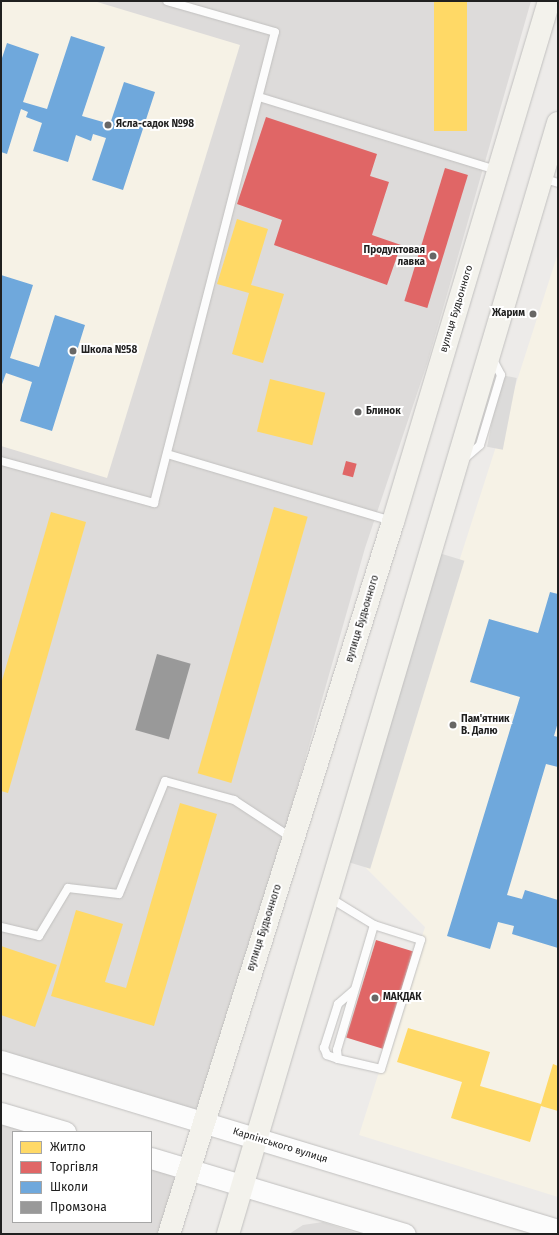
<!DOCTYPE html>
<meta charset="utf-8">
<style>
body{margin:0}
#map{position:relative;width:559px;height:1235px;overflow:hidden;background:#edebe9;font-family:"Fira Sans",sans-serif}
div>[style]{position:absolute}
.residential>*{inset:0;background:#dddbda}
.education>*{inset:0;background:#f6f2e6}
.religious>*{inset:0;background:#dcdbda;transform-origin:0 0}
.homes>*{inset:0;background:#ffd966;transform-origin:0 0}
.shops>*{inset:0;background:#e06666;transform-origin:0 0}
.schools>*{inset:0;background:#6fa8dc}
.industry>*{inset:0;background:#999;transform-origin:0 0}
.roads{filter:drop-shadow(0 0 1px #c1c0bf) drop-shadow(0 0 1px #c1c0bf)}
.service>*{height:8px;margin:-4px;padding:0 4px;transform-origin:4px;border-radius:4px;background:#fcfcfc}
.tertiary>*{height:21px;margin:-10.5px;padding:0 10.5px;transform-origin:10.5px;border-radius:10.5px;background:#fcfcfc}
.secondary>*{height:22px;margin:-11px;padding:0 11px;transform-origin:11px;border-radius:11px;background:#f3f2ec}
.dots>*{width:11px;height:11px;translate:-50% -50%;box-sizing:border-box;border:2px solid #fff;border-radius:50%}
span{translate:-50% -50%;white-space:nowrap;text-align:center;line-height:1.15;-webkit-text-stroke:4px #fff;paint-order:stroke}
.poi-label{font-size:10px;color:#202020;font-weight:700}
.left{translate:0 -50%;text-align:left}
.right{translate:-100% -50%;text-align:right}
.street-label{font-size:10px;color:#202020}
.frame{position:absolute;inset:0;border:2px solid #202020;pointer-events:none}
.legend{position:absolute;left:12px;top:1131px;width:140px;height:92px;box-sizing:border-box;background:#fff;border:1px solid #a6a6a6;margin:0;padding:5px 7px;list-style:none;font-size:12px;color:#202020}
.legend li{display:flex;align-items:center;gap:8px;height:20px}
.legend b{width:20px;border:1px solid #a6a6a6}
</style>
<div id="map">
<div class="residential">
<i style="clip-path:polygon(1px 1px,531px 1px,428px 361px,365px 548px,202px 1122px,1px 1061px)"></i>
<i style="clip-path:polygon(1px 1113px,65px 1132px,13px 1132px,13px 1222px,151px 1222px,151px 1158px,188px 1169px,167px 1234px,1px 1234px)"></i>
<i style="clip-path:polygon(323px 1222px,359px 1234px,289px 1234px,303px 1225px)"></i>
</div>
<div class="education">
<i style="clip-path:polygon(1px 1px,94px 1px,240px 45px,107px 478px,1px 446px)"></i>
<i style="clip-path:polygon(558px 253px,558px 1197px,359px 1135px,425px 927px,362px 864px)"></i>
</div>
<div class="religious">
<i style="left:501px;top:375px;width:16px;height:73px;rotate:11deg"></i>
<i style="left:429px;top:550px;width:37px;height:322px;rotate:17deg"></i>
</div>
<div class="homes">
<i style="left:434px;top:1px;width:33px;height:130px"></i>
<i style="clip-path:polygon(237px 219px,268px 229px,251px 285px,284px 294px,263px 363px,232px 354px,249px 293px,217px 284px)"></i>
<i style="left:270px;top:379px;width:57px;height:54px;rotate:14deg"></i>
<i style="left:274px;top:507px;width:35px;height:277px;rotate:16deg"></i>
<i style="clip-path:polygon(51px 512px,86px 522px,8px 793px,1px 791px,1px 684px)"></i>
<i style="clip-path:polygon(180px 803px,217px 814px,154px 1026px,51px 996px,76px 910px,123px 924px,105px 982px,126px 988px)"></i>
<i style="clip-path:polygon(1px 946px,57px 965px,35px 1027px,1px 1015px)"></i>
<i style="clip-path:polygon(408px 1028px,490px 1052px,480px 1086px,541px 1104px,553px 1064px,558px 1066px,558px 1111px,541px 1106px,530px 1142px,451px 1118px,462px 1082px,397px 1062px)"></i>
</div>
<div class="shops">
<i style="clip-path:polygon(266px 117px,377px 154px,370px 176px,389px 182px,372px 235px,401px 245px,387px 285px,274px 245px,282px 220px,237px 204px)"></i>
<i style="left:445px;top:168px;width:24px;height:139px;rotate:17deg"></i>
<i style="left:346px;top:461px;width:11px;height:14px;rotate:15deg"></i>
<i style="left:376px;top:940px;width:39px;height:102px;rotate:17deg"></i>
</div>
<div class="schools">
<i style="clip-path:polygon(71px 36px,105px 47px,82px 116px,110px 124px,124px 82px,155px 92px,123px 190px,92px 180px,106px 138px,93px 134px,91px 141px,76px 135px,68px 162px,33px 151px,42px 123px,26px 117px,28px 112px,21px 109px,7px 154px,1px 152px,1px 61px,7px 43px,39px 54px,23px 102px,47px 109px)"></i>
<i style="clip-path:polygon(1px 275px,33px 285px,10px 358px,39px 367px,55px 315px,85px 325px,52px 431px,20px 421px,32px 382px,6px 373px,1px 387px)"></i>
<i style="clip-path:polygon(550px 592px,558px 594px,558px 722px,554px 736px,558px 737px,558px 767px,546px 764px,507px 895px,522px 899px,525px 890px,558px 900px,558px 948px,512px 934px,514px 926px,498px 922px,490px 949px,447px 936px,520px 697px,470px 682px,489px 619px,538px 633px)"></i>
</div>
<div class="industry">
<i style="left:157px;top:654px;width:35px;height:79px;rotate:16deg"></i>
</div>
<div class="roads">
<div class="service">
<i style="left:259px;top:97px;width:249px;rotate:17.1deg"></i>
<i style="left:542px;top:178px;width:17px;rotate:17deg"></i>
<i style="left:167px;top:454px;width:235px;rotate:16.6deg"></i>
<i style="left:464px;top:459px;width:21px;rotate:-41deg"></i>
<i style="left:480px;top:445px;width:73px;rotate:-73.3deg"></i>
<i style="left:501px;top:375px;width:19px;rotate:-118deg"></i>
<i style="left:1px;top:461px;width:159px;rotate:15.4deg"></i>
<i style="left:154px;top:503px;width:486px;rotate:-75.6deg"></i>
<i style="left:275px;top:32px;width:112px;rotate:-164deg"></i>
<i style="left:330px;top:898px;width:52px;rotate:31.5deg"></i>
<i style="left:374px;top:925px;width:130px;rotate:106.5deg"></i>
<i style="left:337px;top:1050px;width:9px;rotate:84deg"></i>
<i style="left:338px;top:1059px;width:44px;rotate:13.1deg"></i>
<i style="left:381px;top:1069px;width:135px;rotate:-72.8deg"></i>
<i style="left:421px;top:940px;width:49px;rotate:-162.3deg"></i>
<i style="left:1px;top:927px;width:39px;rotate:13deg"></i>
<i style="left:39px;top:936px;width:56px;rotate:-58.9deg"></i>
<i style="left:68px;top:888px;width:51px;rotate:6.7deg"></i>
<i style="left:119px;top:894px;width:122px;rotate:-67.8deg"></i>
<i style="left:165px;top:781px;width:72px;rotate:15.4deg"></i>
<i style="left:234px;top:800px;width:69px;rotate:33.2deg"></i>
<i style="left:338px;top:1059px;width:12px;rotate:-160deg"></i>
<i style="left:327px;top:1055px;width:8px;rotate:-113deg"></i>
<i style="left:324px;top:1048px;width:46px;rotate:-72.3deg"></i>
<i style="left:338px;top:1004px;width:21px;rotate:-41deg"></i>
</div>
<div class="tertiary">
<i style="left:1px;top:1061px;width:582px;rotate:16.88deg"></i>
<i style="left:1px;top:1113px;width:67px;rotate:16.5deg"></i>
<i style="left:151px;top:1158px;width:265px;rotate:16.7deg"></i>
</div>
<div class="secondary">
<i style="left:169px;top:1234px;width:746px;rotate:-72.54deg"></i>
<i style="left:393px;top:522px;width:544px;rotate:-73.33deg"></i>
<i style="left:228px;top:1234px;width:1159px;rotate:-73.46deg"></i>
</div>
</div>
<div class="dots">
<i style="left:108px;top:125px;background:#686766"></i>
<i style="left:433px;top:256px;background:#686766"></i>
<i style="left:533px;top:314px;background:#686766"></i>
<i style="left:73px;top:351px;background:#686766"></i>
<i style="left:358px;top:412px;background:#686766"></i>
<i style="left:453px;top:725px;background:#686766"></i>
<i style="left:375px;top:998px;background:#686766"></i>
</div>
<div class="poi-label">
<span class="left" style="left:116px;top:125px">Ясла-садок №98</span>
<span class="right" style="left:425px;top:256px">Продуктовая<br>лавка</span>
<span class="right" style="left:525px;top:314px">Жарим</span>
<span class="left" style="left:81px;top:351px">Школа №58</span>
<span class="left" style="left:366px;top:412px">Блинок</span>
<span class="left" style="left:461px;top:725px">Пам'ятник<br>В. Далю</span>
<span class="left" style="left:383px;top:998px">МАКДАК</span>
</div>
<div class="street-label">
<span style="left:457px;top:309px;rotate:-73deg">вулиця Будьонного</span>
<span style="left:363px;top:619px;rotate:-73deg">вулиця Будьонного</span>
<span style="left:265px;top:928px;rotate:-72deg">вулиця Будьонного</span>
<span style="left:280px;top:1146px;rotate:17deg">Карпінського вулиця</span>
</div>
<div class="frame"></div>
<ul class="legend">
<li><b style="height:11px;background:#ffd966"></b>Житло</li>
<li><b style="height:11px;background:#e06666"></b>Торгівля</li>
<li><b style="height:11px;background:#6fa8dc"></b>Школи</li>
<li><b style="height:11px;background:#999"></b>Промзона</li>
</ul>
</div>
